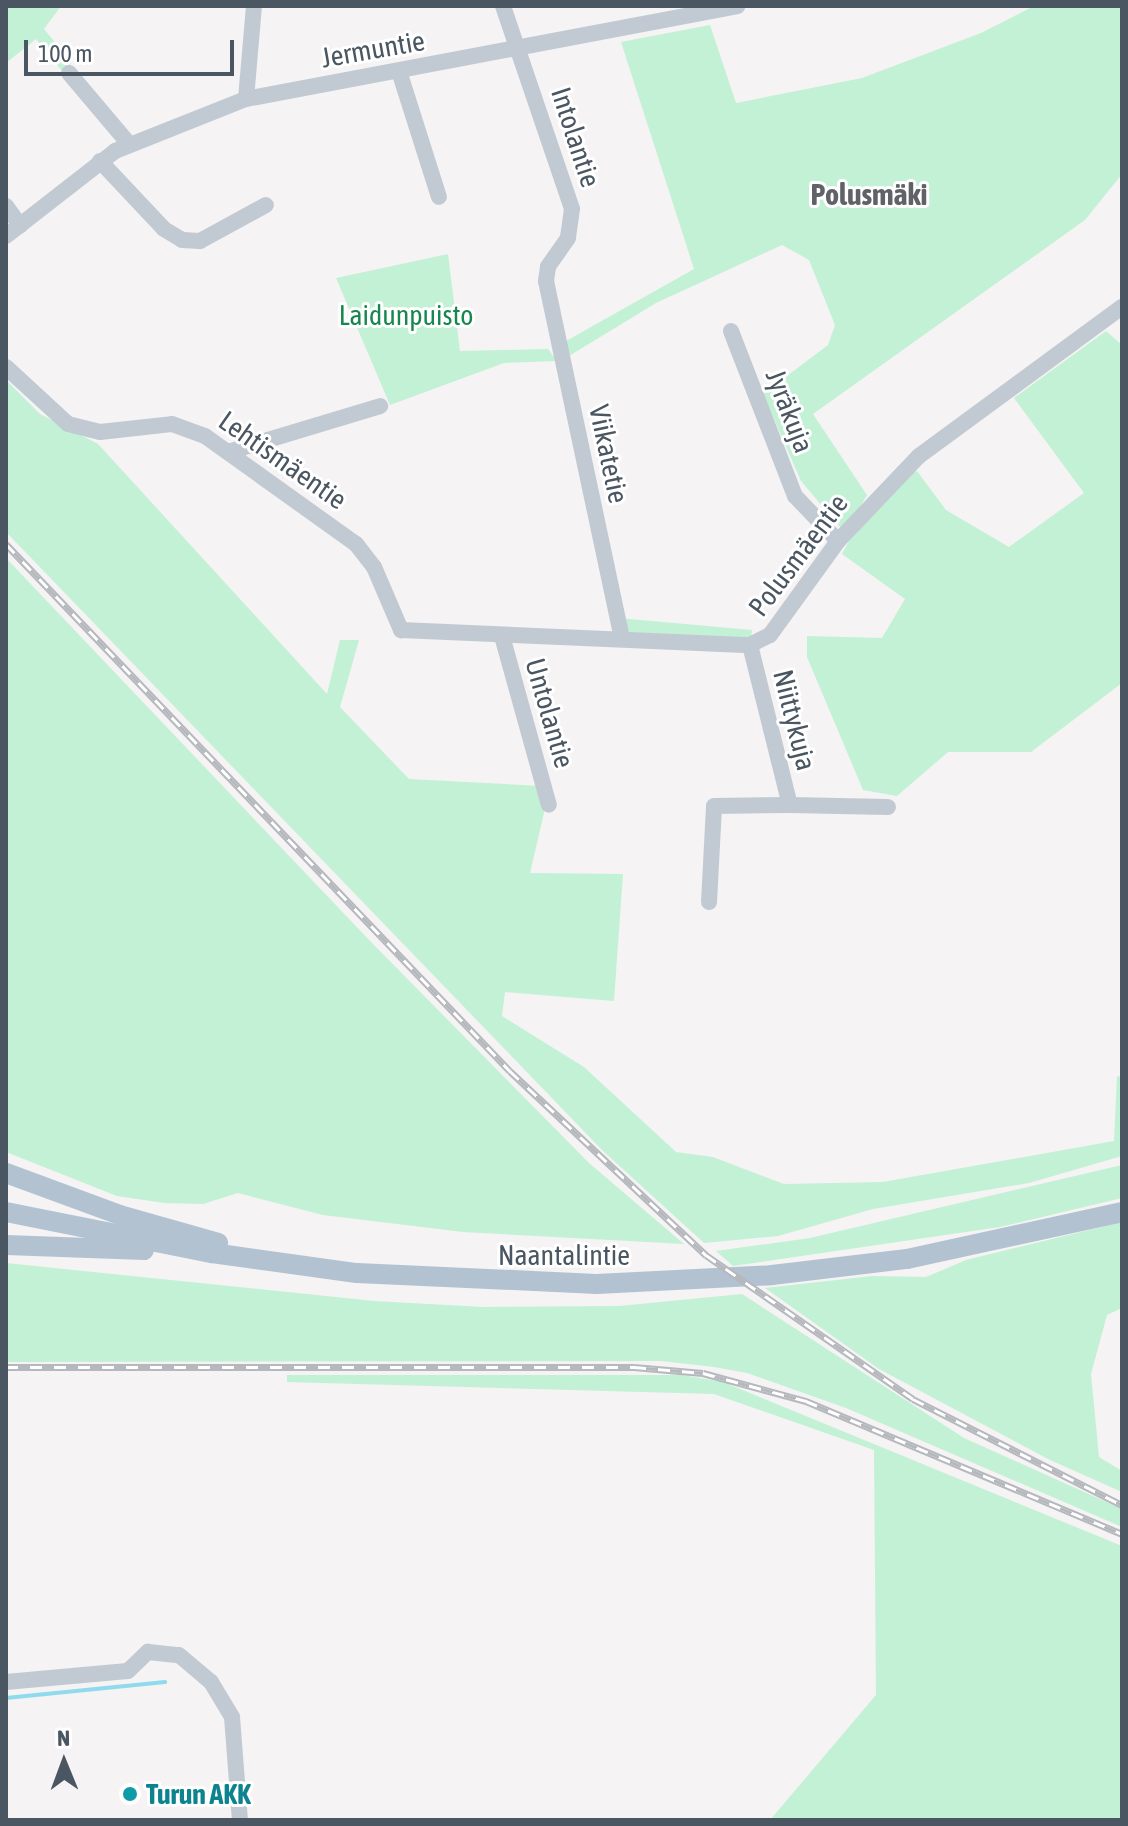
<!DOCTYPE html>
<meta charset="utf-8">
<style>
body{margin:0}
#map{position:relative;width:1128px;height:1826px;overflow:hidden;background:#f5f3f3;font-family:"Asap Condensed",sans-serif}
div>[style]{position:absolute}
.green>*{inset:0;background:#c3f1d5}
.stream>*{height:4px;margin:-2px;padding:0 2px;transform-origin:2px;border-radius:2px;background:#90daee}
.minor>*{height:16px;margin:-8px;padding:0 8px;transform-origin:8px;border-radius:8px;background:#c1cad2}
.major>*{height:20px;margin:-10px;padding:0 10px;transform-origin:10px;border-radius:10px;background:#b3c2d1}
.rail>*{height:7px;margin-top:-3.5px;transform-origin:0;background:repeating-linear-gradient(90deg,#fff 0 12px,#b5b8bd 0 24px);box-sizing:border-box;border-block:2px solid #b5b8bd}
.dots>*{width:22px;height:22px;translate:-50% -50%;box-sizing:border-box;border:4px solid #fff;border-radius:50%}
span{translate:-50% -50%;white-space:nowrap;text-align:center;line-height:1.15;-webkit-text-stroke:6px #fff;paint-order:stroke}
.street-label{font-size:28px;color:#4a5661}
.park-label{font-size:28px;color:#17864f}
.culture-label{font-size:28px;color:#0d838f;font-weight:700}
.left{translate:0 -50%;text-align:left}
.neighbourhood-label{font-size:30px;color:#5f6368;font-weight:700}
.frame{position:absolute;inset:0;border:8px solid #4a5661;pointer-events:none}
.north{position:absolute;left:24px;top:1722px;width:80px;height:80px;-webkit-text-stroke:6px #fff;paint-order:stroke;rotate:359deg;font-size:22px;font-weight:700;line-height:32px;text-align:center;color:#4a5661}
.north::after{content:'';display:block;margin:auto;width:28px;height:36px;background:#4a5661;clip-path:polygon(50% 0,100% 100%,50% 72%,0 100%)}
.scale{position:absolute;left:24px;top:40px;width:210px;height:36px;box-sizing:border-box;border:4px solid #4a5661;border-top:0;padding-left:10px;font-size:24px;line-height:28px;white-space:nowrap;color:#4a5661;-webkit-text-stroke:6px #fff;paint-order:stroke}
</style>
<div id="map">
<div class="green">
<i style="clip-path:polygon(6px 6px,61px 6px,44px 29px,72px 63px,62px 71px,36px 39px,6px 63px)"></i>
<i style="clip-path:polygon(1034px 6px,1122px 6px,1122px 174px,1085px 220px,813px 414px,867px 495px,845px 533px,801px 481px,763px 394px,828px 345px,835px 325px,809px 260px,782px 245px,656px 303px,569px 356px,566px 341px,694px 269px,621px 42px,710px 25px,736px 103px,862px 78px,981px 33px)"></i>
<i style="clip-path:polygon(448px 254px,460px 351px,548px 349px,557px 361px,504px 363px,390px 405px,336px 278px)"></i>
<i style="clip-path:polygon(1106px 331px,1122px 345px,1122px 683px,1031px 752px,948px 752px,897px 796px,863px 790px,807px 657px,807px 636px,882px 638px,905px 599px,842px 554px,870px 503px,893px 479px,917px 471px,946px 510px,1009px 547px,1084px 493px,1014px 398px)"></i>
<i style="clip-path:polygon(6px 380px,40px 414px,98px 444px,327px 694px,340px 640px,359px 640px,340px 707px,409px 779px,541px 786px,544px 813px,530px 873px,623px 874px,614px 1001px,505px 992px,502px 1016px,584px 1067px,676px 1152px,713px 1157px,784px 1184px,883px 1182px,1114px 1141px,1117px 1076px,1122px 1077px,1122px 1156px,1029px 1183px,873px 1209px,778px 1236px,704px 1243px,602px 1150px,6px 532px)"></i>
<i style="clip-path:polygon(6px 558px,371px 942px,589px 1163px,684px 1244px,463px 1232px,323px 1215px,238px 1193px,203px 1204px,164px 1203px,117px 1196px,6px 1152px)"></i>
<i style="clip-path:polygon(618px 618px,752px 630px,750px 645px,622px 639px)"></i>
<i style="clip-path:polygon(1122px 1165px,1122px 1198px,1000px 1227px,733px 1266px,716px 1251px,810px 1238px)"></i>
<i style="clip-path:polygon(1122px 1222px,1122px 1308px,1107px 1315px,1091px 1374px,1099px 1457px,1122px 1471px,1122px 1492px,1050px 1460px,879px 1369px,765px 1288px,872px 1276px,926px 1277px,966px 1260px)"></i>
<i style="clip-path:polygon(6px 1263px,374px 1301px,483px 1307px,619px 1306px,742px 1294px,964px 1438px,1122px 1509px,1122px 1527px,846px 1408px,747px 1373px,714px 1367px,661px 1361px,6px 1362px)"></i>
<i style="clip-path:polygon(287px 1375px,682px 1375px,723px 1382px,1122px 1546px,1122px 1820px,770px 1820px,876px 1695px,874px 1450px,714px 1394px,287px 1382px)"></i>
</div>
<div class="stream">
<i style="left:6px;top:1698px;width:160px;rotate:-5.7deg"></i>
</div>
<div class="minor">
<i style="left:503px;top:6px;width:214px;rotate:71.2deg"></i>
<i style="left:572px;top:209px;width:29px;rotate:98deg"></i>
<i style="left:568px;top:238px;width:35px;rotate:125deg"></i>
<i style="left:548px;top:267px;width:14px;rotate:98deg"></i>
<i style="left:546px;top:281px;width:366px;rotate:78deg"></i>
<i style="left:399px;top:71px;width:132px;rotate:72.4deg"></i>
<i style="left:69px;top:73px;width:93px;rotate:49.8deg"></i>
<i style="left:246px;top:99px;width:93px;rotate:-85.1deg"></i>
<i style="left:100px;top:161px;width:93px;rotate:46.7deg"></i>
<i style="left:164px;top:229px;width:21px;rotate:31deg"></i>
<i style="left:182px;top:240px;width:18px;rotate:3deg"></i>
<i style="left:200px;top:241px;width:75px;rotate:-28.6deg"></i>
<i style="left:6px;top:206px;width:24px;rotate:54deg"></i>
<i style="left:6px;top:236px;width:138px;rotate:-37.9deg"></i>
<i style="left:115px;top:151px;width:141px;rotate:-21.7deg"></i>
<i style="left:246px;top:99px;width:500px;rotate:-10.7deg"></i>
<i style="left:731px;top:331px;width:177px;rotate:68.8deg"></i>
<i style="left:795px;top:496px;width:62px;rotate:46.3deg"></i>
<i style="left:6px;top:367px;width:84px;rotate:42.6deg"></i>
<i style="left:68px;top:424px;width:33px;rotate:14deg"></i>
<i style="left:100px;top:432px;width:72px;rotate:-6.3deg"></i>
<i style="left:172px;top:424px;width:35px;rotate:20deg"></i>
<i style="left:205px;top:436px;width:186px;rotate:35.6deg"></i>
<i style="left:356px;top:544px;width:29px;rotate:52deg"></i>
<i style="left:374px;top:567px;width:69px;rotate:66.8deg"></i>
<i style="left:401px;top:630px;width:349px;rotate:2.5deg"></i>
<i style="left:750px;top:645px;width:22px;rotate:-27deg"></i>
<i style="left:770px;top:635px;width:116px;rotate:-54.1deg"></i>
<i style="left:838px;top:541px;width:117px;rotate:-46.4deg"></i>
<i style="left:919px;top:456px;width:252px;rotate:-36.3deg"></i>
<i style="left:228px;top:452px;width:159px;rotate:-16.8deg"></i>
<i style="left:502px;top:636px;width:175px;rotate:74.5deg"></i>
<i style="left:750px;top:645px;width:165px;rotate:76deg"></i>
<i style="left:790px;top:805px;width:98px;rotate:1.2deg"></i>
<i style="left:709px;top:902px;width:96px;rotate:-87deg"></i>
<i style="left:714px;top:806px;width:76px;rotate:-0.8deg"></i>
<i style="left:6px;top:1682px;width:122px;rotate:-5.2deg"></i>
<i style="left:128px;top:1671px;width:28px;rotate:-44deg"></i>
<i style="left:148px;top:1652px;width:31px;rotate:6deg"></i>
<i style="left:179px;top:1655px;width:42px;rotate:40.2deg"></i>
<i style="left:211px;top:1682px;width:41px;rotate:59deg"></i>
<i style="left:232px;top:1717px;width:103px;rotate:85.6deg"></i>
</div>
<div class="major">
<i style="left:6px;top:1173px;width:121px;rotate:20.2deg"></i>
<i style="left:120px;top:1215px;width:102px;rotate:15.9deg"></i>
<i style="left:6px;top:1212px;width:210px;rotate:11.3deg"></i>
<i style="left:212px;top:1253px;width:146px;rotate:7.9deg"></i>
<i style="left:357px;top:1273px;width:240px;rotate:2.6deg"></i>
<i style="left:597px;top:1284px;width:175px;rotate:-2.9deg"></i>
<i style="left:772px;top:1275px;width:136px;rotate:-6.8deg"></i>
<i style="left:907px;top:1259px;width:220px;rotate:-12.3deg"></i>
<i style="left:6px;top:1245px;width:138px;rotate:2.1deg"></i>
</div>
<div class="rail">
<i style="left:6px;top:544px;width:729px;rotate:46.28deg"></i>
<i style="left:510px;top:1071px;width:269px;rotate:43.2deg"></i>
<i style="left:706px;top:1255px;width:252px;rotate:34.8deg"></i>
<i style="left:913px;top:1399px;width:234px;rotate:26.9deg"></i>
<i style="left:6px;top:1367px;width:628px"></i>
<i style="left:634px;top:1367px;width:69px;rotate:5deg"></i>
<i style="left:703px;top:1373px;width:107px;rotate:15.2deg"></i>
<i style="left:806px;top:1401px;width:343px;rotate:22.8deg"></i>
</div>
<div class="dots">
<i style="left:130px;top:1794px;background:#0f9aa8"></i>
</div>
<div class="street-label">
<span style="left:373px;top:49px;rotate:-10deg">Jermuntie</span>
<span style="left:576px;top:137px;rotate:72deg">Intolantie</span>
<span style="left:790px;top:411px;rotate:69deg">Jyräkuja</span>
<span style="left:609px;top:454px;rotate:78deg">Viikatetie</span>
<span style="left:283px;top:460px;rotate:35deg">Lehtismäentie</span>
<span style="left:798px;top:555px;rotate:-53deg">Polusmäentie</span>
<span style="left:550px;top:713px;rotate:74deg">Untolantie</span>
<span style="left:795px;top:720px;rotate:76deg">Niittykuja</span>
<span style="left:564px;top:1255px">Naantalintie</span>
</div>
<div class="park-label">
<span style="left:406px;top:315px">Laidunpuisto</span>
</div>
<div class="culture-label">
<span class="left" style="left:146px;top:1794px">Turun AKK</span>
</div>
<div class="neighbourhood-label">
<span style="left:869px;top:194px">Polusmäki</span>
</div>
<div class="frame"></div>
<div class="north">N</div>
<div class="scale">100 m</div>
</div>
